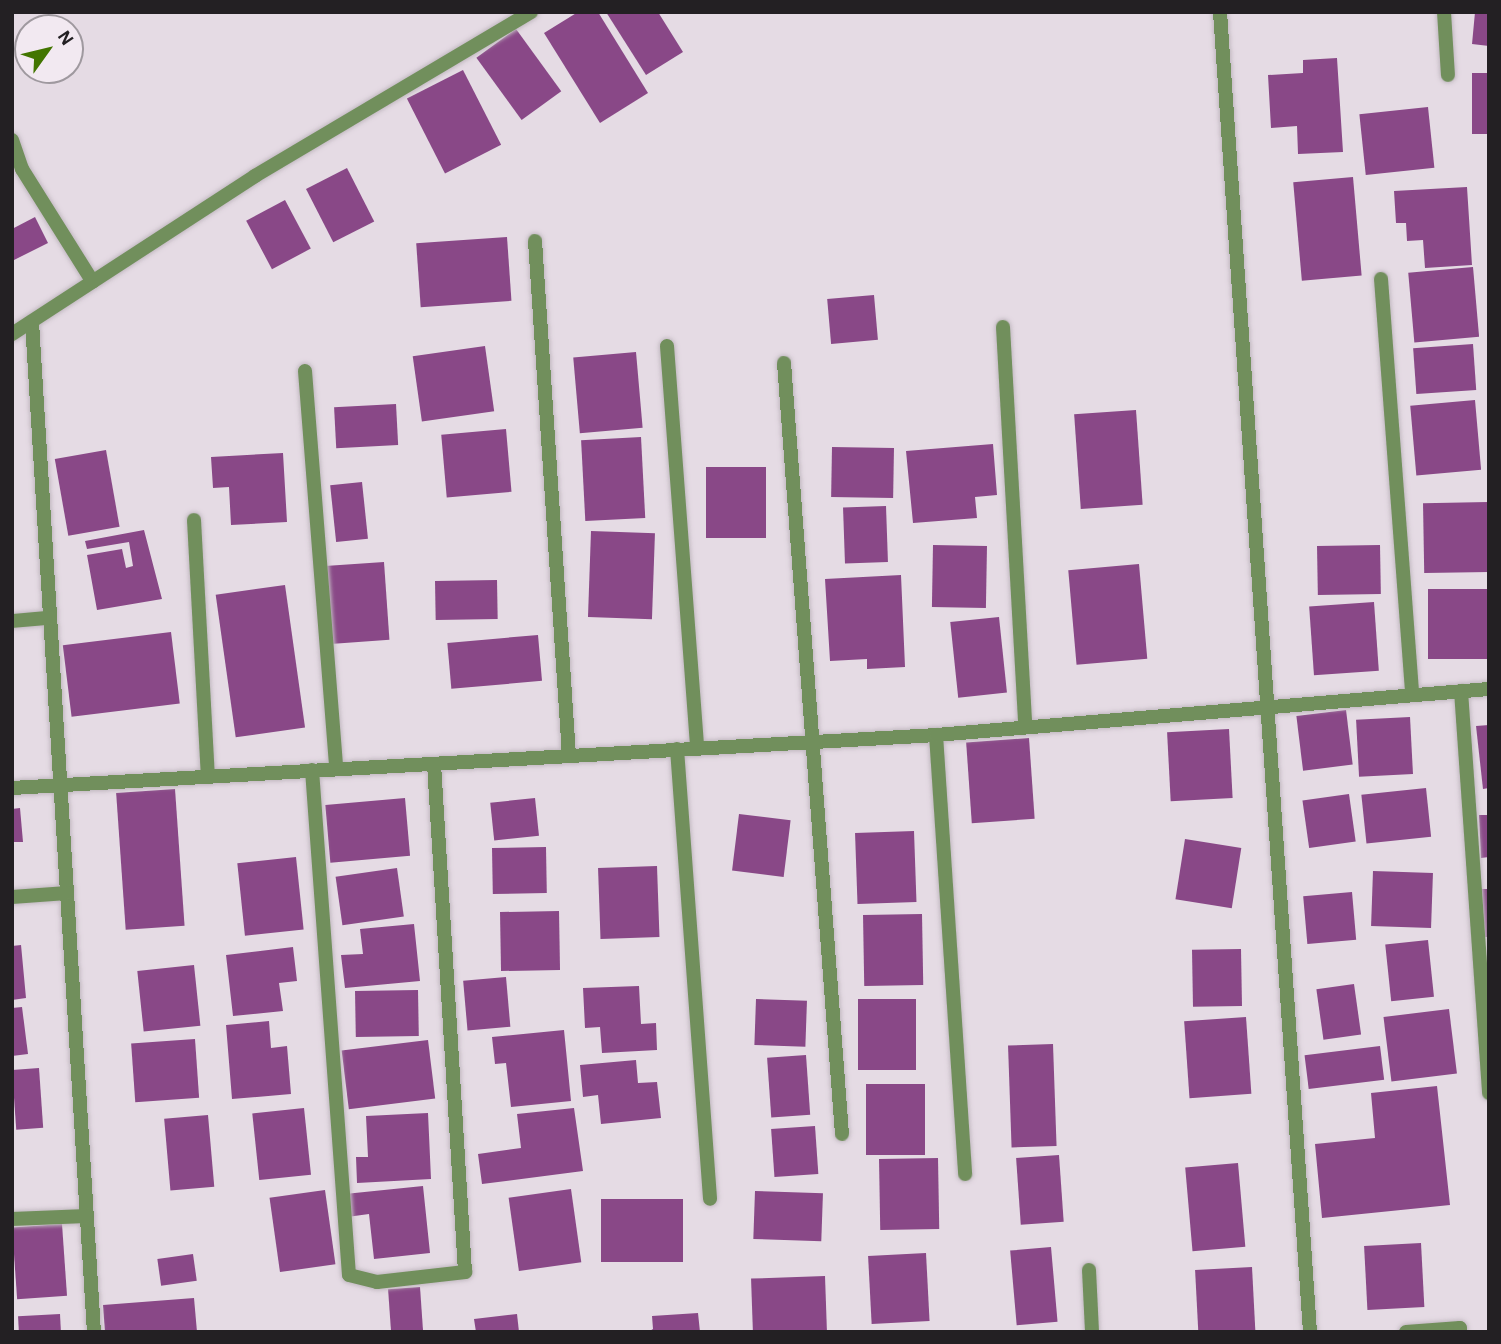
<!DOCTYPE html>
<style>
body{margin:0}
#map{position:relative;width:1501px;height:1344px;overflow:hidden;background:#e5dbe4;font-family:"Alegreya Sans",sans-serif}
div>[style]{position:absolute}
.building>*{inset:0;background:#894887;transform-origin:0 0}
.roads{filter:drop-shadow(0 0 2px #c2b9c1) drop-shadow(0 0 2px #c2b9c1)}
.street>*{height:14px;margin:-7px;padding:0 7px;transform-origin:7px;border-radius:7px;background:#718f5c}
span{translate:-50% -50%;white-space:nowrap;text-align:center;line-height:1.15;-webkit-text-stroke:7px #f2e9f1;paint-order:stroke}
.frame{position:absolute;inset:0;border:14px solid #232023;pointer-events:none}
.north{position:absolute;left:14px;top:14px;width:70px;height:70px;box-sizing:border-box;background:#f2e9f1;border:2px solid #9f999f;border-radius:50%;rotate:56deg;font-size:19px;font-weight:700;line-height:28px;text-align:center;color:#232023}
.north::after{content:'';display:block;margin:auto;width:24px;height:32px;background:#427500;clip-path:polygon(50% 0,100% 100%,50% 72%,0 100%)}
</style>
<div id="map">
<div class="building">
<i style="clip-path:polygon(578px 12px,598px 12px,648px 93px,600px 123px,544px 33px)"></i>
<i style="clip-path:polygon(606px 12px,658px 12px,683px 52px,646px 75px)"></i>
<i style="clip-path:polygon(1475px 12px,1489px 12px,1489px 46px,1472px 44px)"></i>
<i style="left:516px;top:29px;width:77px;height:49px;rotate:54deg"></i>
<i style="clip-path:polygon(1337px 58px,1343px 152px,1298px 154px,1297px 126px,1271px 128px,1268px 75px,1303px 73px,1303px 60px)"></i>
<i style="left:463px;top:70px;width:84px;height:63px;rotate:63deg"></i>
<i style="left:1472px;top:73px;width:17px;height:61px"></i>
<i style="left:1428px;top:107px;width:61px;height:69px;rotate:84deg"></i>
<i style="left:347px;top:168px;width:60px;height:46px;rotate:63deg"></i>
<i style="left:1353px;top:177px;width:99px;height:60px;rotate:85deg"></i>
<i style="clip-path:polygon(1467px 187px,1472px 265px,1425px 268px,1423px 240px,1407px 241px,1406px 223px,1396px 223px,1394px 191px)"></i>
<i style="left:285px;top:200px;width:55px;height:44px;rotate:62deg"></i>
<i style="clip-path:polygon(35px 217px,48px 243px,12px 261px,12px 229px)"></i>
<i style="left:507px;top:237px;width:64px;height:91px;rotate:86deg"></i>
<i style="left:1473px;top:267px;width:70px;height:65px;rotate:85deg"></i>
<i style="left:874px;top:295px;width:45px;height:47px;rotate:85deg"></i>
<i style="left:1473px;top:344px;width:46px;height:60px;rotate:86deg"></i>
<i style="left:485px;top:346px;width:66px;height:73px;rotate:82deg"></i>
<i style="left:636px;top:352px;width:76px;height:63px;rotate:85deg"></i>
<i style="left:1475px;top:400px;width:70px;height:65px;rotate:85deg"></i>
<i style="left:396px;top:404px;width:41px;height:62px;rotate:87deg"></i>
<i style="left:1136px;top:410px;width:95px;height:62px;rotate:86deg"></i>
<i style="left:506px;top:429px;width:63px;height:65px;rotate:85deg"></i>
<i style="left:641px;top:437px;width:81px;height:60px;rotate:87deg"></i>
<i style="clip-path:polygon(993px 444px,997px 495px,975px 497px,977px 518px,913px 523px,906px 451px)"></i>
<i style="left:832px;top:447px;width:62px;height:50px;rotate:1deg"></i>
<i style="left:106px;top:450px;width:78px;height:52px;rotate:80deg"></i>
<i style="clip-path:polygon(283px 453px,287px 522px,231px 525px,229px 487px,213px 488px,211px 457px)"></i>
<i style="left:706px;top:467px;width:60px;height:71px"></i>
<i style="left:362px;top:482px;width:57px;height:32px;rotate:84deg"></i>
<i style="left:1488px;top:502px;width:70px;height:65px;rotate:89deg"></i>
<i style="left:886px;top:506px;width:56px;height:43px;rotate:88deg"></i>
<i style="clip-path:polygon(144px 530px,162px 599px,97px 610px,87px 555px,122px 549px,126px 568px,133px 566px,129px 542px,87px 549px,85px 541px)"></i>
<i style="left:591px;top:531px;width:64px;height:86px;rotate:2deg"></i>
<i style="left:933px;top:545px;width:54px;height:62px;rotate:1deg"></i>
<i style="left:1380px;top:545px;width:49px;height:63px;rotate:89deg"></i>
<i style="left:384px;top:562px;width:78px;height:59px;rotate:86deg"></i>
<i style="left:1139px;top:564px;width:95px;height:71px;rotate:85deg"></i>
<i style="clip-path:polygon(901px 575px,905px 667px,867px 669px,867px 659px,830px 661px,825px 579px)"></i>
<i style="left:497px;top:580px;width:39px;height:62px;rotate:89deg"></i>
<i style="left:285px;top:585px;width:144px;height:70px;rotate:82deg"></i>
<i style="left:1489px;top:589px;width:70px;height:61px;rotate:90deg"></i>
<i style="left:1374px;top:602px;width:69px;height:65px;rotate:86deg"></i>
<i style="left:999px;top:617px;width:76px;height:49px;rotate:84deg"></i>
<i style="left:171px;top:632px;width:72px;height:109px;rotate:83deg"></i>
<i style="left:538px;top:635px;width:46px;height:91px;rotate:85deg"></i>
<i style="left:1346px;top:710px;width:55px;height:50px;rotate:83deg"></i>
<i style="left:1410px;top:717px;width:57px;height:54px;rotate:87deg"></i>
<i style="clip-path:polygon(1489px 725px,1489px 788px,1483px 789px,1476px 726px)"></i>
<i style="left:1229px;top:729px;width:69px;height:62px;rotate:87deg"></i>
<i style="left:1029px;top:738px;width:81px;height:63px;rotate:86deg"></i>
<i style="left:1426px;top:788px;width:49px;height:65px;rotate:84deg"></i>
<i style="left:175px;top:789px;width:137px;height:59px;rotate:86deg"></i>
<i style="left:1349px;top:794px;width:48px;height:47px;rotate:82deg"></i>
<i style="left:405px;top:798px;width:58px;height:80px;rotate:85deg"></i>
<i style="left:535px;top:798px;width:38px;height:45px;rotate:84deg"></i>
<i style="clip-path:polygon(20px 808px,23px 842px,12px 842px,12px 809px)"></i>
<i style="left:739px;top:814px;width:52px;height:57px;rotate:7deg"></i>
<i style="clip-path:polygon(1479px 815px,1489px 815px,1489px 857px,1481px 858px)"></i>
<i style="left:914px;top:831px;width:71px;height:59px;rotate:88deg"></i>
<i style="left:1185px;top:839px;width:57px;height:61px;rotate:9deg"></i>
<i style="left:546px;top:847px;width:46px;height:54px;rotate:89deg"></i>
<i style="left:296px;top:857px;width:73px;height:59px;rotate:84deg"></i>
<i style="left:657px;top:866px;width:71px;height:59px;rotate:88deg"></i>
<i style="left:397px;top:868px;width:49px;height:62px;rotate:82deg"></i>
<i style="left:1373px;top:871px;width:60px;height:55px;rotate:2deg"></i>
<i style="clip-path:polygon(1482px 889px,1489px 889px,1489px 937px,1485px 937px)"></i>
<i style="left:1352px;top:892px;width:48px;height:49px;rotate:85deg"></i>
<i style="left:559px;top:911px;width:59px;height:59px;rotate:89deg"></i>
<i style="left:922px;top:914px;width:71px;height:59px;rotate:89deg"></i>
<i style="clip-path:polygon(414px 924px,420px 981px,345px 988px,341px 955px,363px 954px,360px 929px)"></i>
<i style="left:1428px;top:940px;width:57px;height:43px;rotate:84deg"></i>
<i style="clip-path:polygon(21px 945px,26px 998px,12px 1000px,12px 946px)"></i>
<i style="clip-path:polygon(293px 947px,297px 981px,279px 983px,283px 1011px,233px 1016px,226px 955px)"></i>
<i style="left:1241px;top:949px;width:57px;height:49px;rotate:89deg"></i>
<i style="left:194px;top:965px;width:61px;height:57px;rotate:84deg"></i>
<i style="left:506px;top:977px;width:50px;height:43px;rotate:85deg"></i>
<i style="left:1354px;top:984px;width:51px;height:38px;rotate:82deg"></i>
<i style="clip-path:polygon(639px 986px,641px 1024px,656px 1023px,657px 1050px,602px 1053px,600px 1027px,585px 1028px,583px 988px)"></i>
<i style="left:418px;top:990px;width:46px;height:63px;rotate:89deg"></i>
<i style="left:756px;top:999px;width:51px;height:46px;rotate:2deg"></i>
<i style="left:858px;top:999px;width:58px;height:71px"></i>
<i style="clip-path:polygon(22px 1007px,28px 1054px,12px 1056px,12px 1008px)"></i>
<i style="left:1449px;top:1009px;width:65px;height:66px;rotate:83deg"></i>
<i style="left:1246px;top:1017px;width:77px;height:62px;rotate:86deg"></i>
<i style="clip-path:polygon(269px 1021px,271px 1048px,287px 1046px,291px 1094px,232px 1099px,226px 1025px)"></i>
<i style="clip-path:polygon(564px 1030px,571px 1101px,511px 1107px,506px 1063px,495px 1064px,492px 1037px)"></i>
<i style="left:195px;top:1039px;width:59px;height:64px;rotate:86deg"></i>
<i style="left:428px;top:1040px;width:59px;height:87px;rotate:83deg"></i>
<i style="left:1053px;top:1044px;width:102px;height:45px;rotate:88deg"></i>
<i style="left:1380px;top:1046px;width:34px;height:76px;rotate:83deg"></i>
<i style="left:806px;top:1055px;width:60px;height:39px;rotate:86deg"></i>
<i style="clip-path:polygon(636px 1060px,638px 1083px,657px 1082px,661px 1118px,601px 1124px,598px 1095px,583px 1097px,580px 1065px)"></i>
<i style="left:39px;top:1068px;width:60px;height:27px;rotate:86deg"></i>
<i style="left:866px;top:1084px;width:59px;height:71px"></i>
<i style="clip-path:polygon(1437px 1086px,1450px 1205px,1322px 1218px,1315px 1144px,1375px 1138px,1371px 1093px)"></i>
<i style="left:304px;top:1108px;width:67px;height:52px;rotate:84deg"></i>
<i style="clip-path:polygon(574px 1108px,583px 1171px,482px 1184px,478px 1154px,521px 1148px,517px 1114px)"></i>
<i style="clip-path:polygon(428px 1113px,431px 1179px,357px 1183px,356px 1157px,368px 1157px,366px 1116px)"></i>
<i style="left:208px;top:1115px;width:72px;height:44px;rotate:85deg"></i>
<i style="left:815px;top:1126px;width:48px;height:44px;rotate:86deg"></i>
<i style="left:1059px;top:1155px;width:67px;height:43px;rotate:86deg"></i>
<i style="left:938px;top:1158px;width:71px;height:59px;rotate:89deg"></i>
<i style="left:1238px;top:1163px;width:84px;height:53px;rotate:85deg"></i>
<i style="clip-path:polygon(423px 1186px,430px 1253px,374px 1259px,369px 1214px,347px 1217px,345px 1194px)"></i>
<i style="left:571px;top:1189px;width:74px;height:63px;rotate:82deg"></i>
<i style="left:325px;top:1190px;width:75px;height:56px;rotate:82deg"></i>
<i style="left:755px;top:1191px;width:68px;height:48px;rotate:2deg"></i>
<i style="left:601px;top:1199px;width:82px;height:63px"></i>
<i style="left:62px;top:1224px;width:72px;height:50px;rotate:86deg"></i>
<i style="left:1421px;top:1243px;width:64px;height:57px;rotate:87deg"></i>
<i style="left:1051px;top:1247px;width:75px;height:41px;rotate:85deg"></i>
<i style="left:926px;top:1253px;width:68px;height:58px;rotate:87deg"></i>
<i style="left:193px;top:1254px;width:27px;height:36px;rotate:82deg"></i>
<i style="left:1252px;top:1267px;width:65px;height:57px;rotate:87deg"></i>
<i style="left:825px;top:1276px;width:56px;height:74px;rotate:88deg"></i>
<i style="left:420px;top:1287px;width:45px;height:32px;rotate:86deg"></i>
<i style="clip-path:polygon(194px 1298px,197px 1332px,105px 1332px,103px 1305px)"></i>
<i style="clip-path:polygon(698px 1313px,700px 1332px,648px 1332px,653px 1329px,652px 1316px)"></i>
<i style="left:60px;top:1314px;width:18px;height:42px;rotate:87deg"></i>
<i style="clip-path:polygon(517px 1314px,519px 1332px,476px 1332px,474px 1319px)"></i>
</div>
<div class="roads">
<div class="street">
<i style="left:1220px;top:12px;width:1323px;rotate:86.1deg"></i>
<i style="left:1444px;top:12px;width:63px;rotate:86.4deg"></i>
<i style="left:12px;top:140px;width:31px;rotate:71deg"></i>
<i style="left:22px;top:169px;width:133px;rotate:57.9deg"></i>
<i style="left:535px;top:241px;width:516px;rotate:86.22deg"></i>
<i style="left:1381px;top:279px;width:416px;rotate:85.7deg"></i>
<i style="left:32px;top:322px;width:1012px;rotate:86.49deg"></i>
<i style="left:1003px;top:327px;width:399px;rotate:86.8deg"></i>
<i style="left:12px;top:334px;width:290px;rotate:-33deg"></i>
<i style="left:255px;top:176px;width:321px;rotate:-30.7deg"></i>
<i style="left:667px;top:346px;width:403px;rotate:85.7deg"></i>
<i style="left:784px;top:363px;width:773px;rotate:85.7deg"></i>
<i style="left:305px;top:371px;width:399px;rotate:85.5deg"></i>
<i style="left:194px;top:520px;width:257px;rotate:86.9deg"></i>
<i style="left:12px;top:621px;width:36px;rotate:-5deg"></i>
<i style="left:1461px;top:691px;width:403px;rotate:86deg"></i>
<i style="left:936px;top:735px;width:440px;rotate:86.2deg"></i>
<i style="left:677px;top:749px;width:451px;rotate:85.8deg"></i>
<i style="left:312px;top:770px;width:506px;rotate:85.81deg"></i>
<i style="left:349px;top:1275px;width:29px;rotate:14deg"></i>
<i style="left:377px;top:1282px;width:89px;rotate:-6.5deg"></i>
<i style="left:465px;top:1272px;width:509px;rotate:-93.49deg"></i>
<i style="left:12px;top:788px;width:926px;rotate:-3.28deg"></i>
<i style="left:936px;top:735px;width:555px;rotate:-4.76deg"></i>
<i style="left:12px;top:897px;width:55px;rotate:-4.2deg"></i>
<i style="left:12px;top:1219px;width:74px;rotate:-2.3deg"></i>
<i style="left:1089px;top:1270px;width:62px;rotate:87.2deg"></i>
<i style="left:1406px;top:1332px;width:54px;rotate:-4.2deg"></i>
<i style="left:1460px;top:1328px;width:4px;rotate:90deg"></i>
</div>
</div>
<div class="frame"></div>
<div class="north">N</div>
</div>
